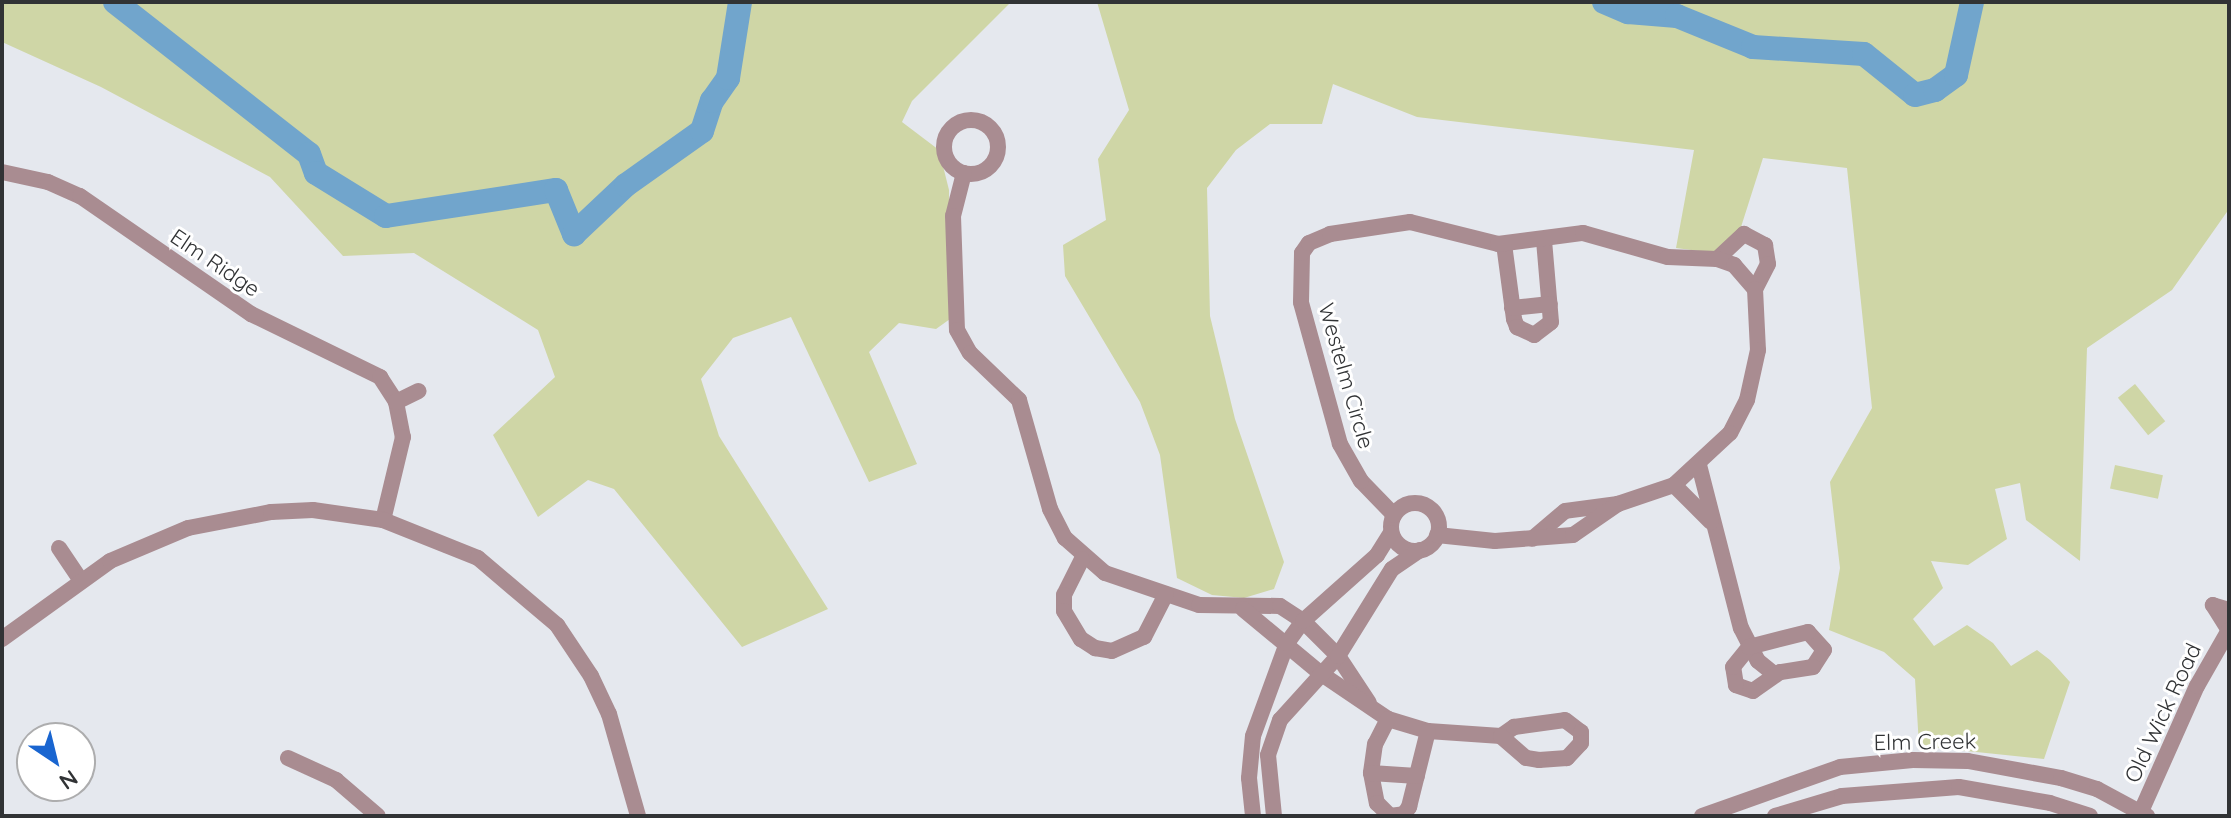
<!DOCTYPE html>
<style>
body{margin:0}
#map{position:relative;width:2231px;height:818px;overflow:hidden;background:#e5e8ee;font-family:Quicksand,sans-serif}
div>[style]{position:absolute}
.green>*{inset:0;background:#cfd6a6;transform-origin:0 0}
.river>*{height:24px;margin:-12px;padding:0 12px;transform-origin:12px;border-radius:12px;background:#71a5cc}
.street>*{height:16px;margin:-8px;padding:0 8px;transform-origin:8px;border-radius:8px;background:#a98c91}
.street>.ring{margin:-8px;padding:0;box-sizing:content-box;background:none;border:16px solid #a98c91;border-radius:50%}
span{translate:-50% -50%;white-space:nowrap;text-align:center;line-height:1.15;-webkit-text-stroke:6px #fff;paint-order:stroke}
.street-label{font-size:22px;color:#313335}
.frame{position:absolute;inset:0;border:4px solid #313335;pointer-events:none}
.north{position:absolute;left:16px;top:722px;width:80px;height:80px;box-sizing:border-box;background:#fff;border:2px solid #adadae;border-radius:50%;rotate:145deg;font-size:22px;font-weight:700;line-height:32px;text-align:center;color:#313335}
.north::after{content:'';display:block;margin:auto;width:28px;height:36px;background:#1965d0;clip-path:polygon(50% 0,100% 100%,50% 72%,0 100%)}
</style>
<div id="map">
<div class="green">
<i style="clip-path:polygon(2px 2px,1011px 2px,912px 101px,902px 122px,939px 150px,949px 190px,950px 319px,936px 329px,899px 323px,869px 352px,917px 464px,869px 482px,791px 317px,733px 338px,701px 379px,719px 436px,828px 609px,742px 647px,614px 489px,588px 480px,538px 517px,493px 435px,555px 377px,538px 330px,414px 253px,343px 256px,270px 177px,101px 87px,2px 42px)"></i>
<i style="clip-path:polygon(1097px 2px,2229px 2px,2229px 209px,2172px 290px,2087px 348px,2080px 561px,2026px 520px,2020px 483px,1995px 489px,2007px 539px,1968px 565px,1931px 561px,1943px 588px,1913px 619px,1934px 646px,1967px 625px,1993px 643px,2011px 666px,2037px 650px,2050px 660px,2070px 682px,2044px 759px,1919px 746px,1915px 679px,1884px 652px,1829px 630px,1840px 568px,1830px 482px,1872px 408px,1847px 168px,1763px 158px,1741px 227px,1714px 253px,1676px 248px,1694px 150px,1417px 117px,1333px 84px,1322px 124px,1270px 124px,1236px 150px,1207px 188px,1210px 316px,1235px 419px,1284px 562px,1274px 589px,1244px 598px,1212px 595px,1177px 578px,1160px 455px,1140px 402px,1065px 276px,1063px 245px,1106px 220px,1098px 159px,1129px 110px)"></i>
<i style="left:2135px;top:384px;width:48px;height:22px;rotate:51deg"></i>
<i style="left:2115px;top:465px;width:49px;height:24px;rotate:12deg"></i>
</div>
<div class="river">
<i style="left:115px;top:2px;width:246px;rotate:38.1deg"></i>
<i style="left:309px;top:154px;width:20px;rotate:70deg"></i>
<i style="left:316px;top:173px;width:82px;rotate:31.6deg"></i>
<i style="left:386px;top:216px;width:172px;rotate:-8.7deg"></i>
<i style="left:556px;top:190px;width:48px;rotate:67.8deg"></i>
<i style="left:574px;top:234px;width:71px;rotate:-43.3deg"></i>
<i style="left:626px;top:185px;width:93px;rotate:-35.4deg"></i>
<i style="left:702px;top:131px;width:32px;rotate:-72deg"></i>
<i style="left:712px;top:101px;width:28px;rotate:-55deg"></i>
<i style="left:728px;top:78px;width:77px;rotate:-81deg"></i>
<i style="left:1604px;top:2px;width:26px;rotate:23deg"></i>
<i style="left:1628px;top:12px;width:49px;rotate:4.7deg"></i>
<i style="left:1677px;top:16px;width:82px;rotate:22.2deg"></i>
<i style="left:1753px;top:47px;width:111px;rotate:3.6deg"></i>
<i style="left:1864px;top:54px;width:65px;rotate:38.8deg"></i>
<i style="left:1915px;top:95px;width:21px;rotate:-14deg"></i>
<i style="left:1935px;top:90px;width:26px;rotate:-36deg"></i>
<i style="left:1956px;top:75px;width:75px;rotate:-77.6deg"></i>
</div>
<div class="street">
<i class="ring" style="left:944px;top:120px;width:38px;height:38px"></i>
<i style="left:2px;top:172px;width:47px;rotate:12.3deg"></i>
<i style="left:48px;top:182px;width:35px;rotate:24deg"></i>
<i style="left:80px;top:196px;width:208px;rotate:34.6deg"></i>
<i style="left:251px;top:314px;width:144px;rotate:26deg"></i>
<i style="left:380px;top:377px;width:30px;rotate:57deg"></i>
<i style="left:396px;top:402px;width:36px;rotate:79deg"></i>
<i style="left:403px;top:437px;width:85px;rotate:103.5deg"></i>
<i style="left:964px;top:173px;width:44px;rotate:104.3deg"></i>
<i style="left:953px;top:216px;width:114px;rotate:88deg"></i>
<i style="left:957px;top:330px;width:26px;rotate:61deg"></i>
<i style="left:970px;top:353px;width:68px;rotate:43.8deg"></i>
<i style="left:1019px;top:400px;width:113px;rotate:74.1deg"></i>
<i style="left:1050px;top:509px;width:33px;rotate:63deg"></i>
<i style="left:1065px;top:538px;width:53px;rotate:41.2deg"></i>
<i style="left:1105px;top:573px;width:99px;rotate:18.8deg"></i>
<i style="left:1199px;top:605px;width:81px;rotate:0.7deg"></i>
<i style="left:1280px;top:606px;width:27px;rotate:33deg"></i>
<i style="left:1303px;top:621px;width:49px;rotate:45deg"></i>
<i style="left:1338px;top:656px;width:56px;rotate:56.6deg"></i>
<i style="left:1504px;top:244px;width:76px;rotate:82.4deg"></i>
<i style="left:1514px;top:319px;width:9px;rotate:69deg"></i>
<i style="left:1517px;top:327px;width:19px;rotate:25deg"></i>
<i style="left:1534px;top:335px;width:21px;rotate:-37deg"></i>
<i style="left:1551px;top:322px;width:82px;rotate:-94.9deg"></i>
<i style="left:1717px;top:259px;width:37px;rotate:-43deg"></i>
<i style="left:1744px;top:234px;width:24px;rotate:28deg"></i>
<i style="left:1765px;top:245px;width:19px;rotate:81deg"></i>
<i style="left:1768px;top:264px;width:28px;rotate:117deg"></i>
<i style="left:1512px;top:308px;width:38px;rotate:-6deg"></i>
<i style="left:396px;top:402px;width:25px;rotate:-26deg"></i>
<i style="left:1699px;top:465px;width:168px;rotate:75.6deg"></i>
<i style="left:1741px;top:628px;width:37px;rotate:63deg"></i>
<i style="left:1758px;top:661px;width:22px;rotate:39deg"></i>
<i style="left:1674px;top:485px;width:52px;rotate:45deg"></i>
<i class="ring" style="left:1391px;top:503px;width:32px;height:32px"></i>
<i style="left:1394px;top:515px;width:47px;rotate:-134.1deg"></i>
<i style="left:1361px;top:481px;width:43px;rotate:-119.6deg"></i>
<i style="left:1340px;top:444px;width:147px;rotate:-105.4deg"></i>
<i style="left:1301px;top:302px;width:49px;rotate:-88.8deg"></i>
<i style="left:1302px;top:253px;width:12px;rotate:-55deg"></i>
<i style="left:1309px;top:243px;width:23px;rotate:-23deg"></i>
<i style="left:1330px;top:234px;width:81px;rotate:-8.5deg"></i>
<i style="left:1410px;top:222px;width:91px;rotate:14deg"></i>
<i style="left:1498px;top:244px;width:86px;rotate:-7.4deg"></i>
<i style="left:1583px;top:233px;width:88px;rotate:15.8deg"></i>
<i style="left:1668px;top:257px;width:49px;rotate:2.3deg"></i>
<i style="left:1717px;top:259px;width:18px;rotate:19deg"></i>
<i style="left:1734px;top:265px;width:32px;rotate:49deg"></i>
<i style="left:1755px;top:289px;width:61px;rotate:87.2deg"></i>
<i style="left:1758px;top:350px;width:51px;rotate:102.4deg"></i>
<i style="left:1747px;top:400px;width:37px;rotate:117deg"></i>
<i style="left:1730px;top:433px;width:76px;rotate:137.1deg"></i>
<i style="left:1674px;top:485px;width:59px;rotate:161.3deg"></i>
<i style="left:1618px;top:504px;width:53px;rotate:172.5deg"></i>
<i style="left:1565px;top:511px;width:43px;rotate:139.7deg"></i>
<i style="left:1437px;top:535px;width:58px;rotate:5.9deg"></i>
<i style="left:1495px;top:541px;width:78px;rotate:-4.4deg"></i>
<i style="left:1573px;top:535px;width:55px;rotate:-34.6deg"></i>
<i style="left:59px;top:548px;width:37px;rotate:56deg"></i>
<i style="left:1082px;top:559px;width:40px;rotate:116.6deg"></i>
<i style="left:1064px;top:595px;width:16px;rotate:90deg"></i>
<i style="left:1064px;top:611px;width:33px;rotate:59deg"></i>
<i style="left:1081px;top:639px;width:17px;rotate:33deg"></i>
<i style="left:1095px;top:648px;width:17px;rotate:10deg"></i>
<i style="left:1112px;top:651px;width:35px;rotate:-24deg"></i>
<i style="left:1144px;top:637px;width:48px;rotate:-62.9deg"></i>
<i style="left:1243px;top:609px;width:100px;rotate:39.7deg"></i>
<i style="left:1320px;top:673px;width:82px;rotate:34.1deg"></i>
<i style="left:1388px;top:719px;width:42px;rotate:16.7deg"></i>
<i style="left:1428px;top:731px;width:73px;rotate:3.9deg"></i>
<i style="left:1501px;top:736px;width:16px;rotate:-35deg"></i>
<i style="left:1514px;top:727px;width:51px;rotate:-7.8deg"></i>
<i style="left:1565px;top:720px;width:20px;rotate:37deg"></i>
<i style="left:1581px;top:732px;width:11px;rotate:90deg"></i>
<i style="left:1581px;top:743px;width:21px;rotate:133deg"></i>
<i style="left:1567px;top:758px;width:28px;rotate:176deg"></i>
<i style="left:1539px;top:760px;width:13px;rotate:-171deg"></i>
<i style="left:1526px;top:758px;width:33px;rotate:-139deg"></i>
<i style="left:2229px;top:610px;width:17px;rotate:-163deg"></i>
<i style="left:2213px;top:605px;width:31px;rotate:58deg"></i>
<i style="left:1808px;top:632px;width:24px;rotate:48deg"></i>
<i style="left:1824px;top:650px;width:20px;rotate:123deg"></i>
<i style="left:1813px;top:667px;width:33px;rotate:171deg"></i>
<i style="left:1780px;top:672px;width:33px;rotate:145deg"></i>
<i style="left:1753px;top:691px;width:18px;rotate:-161deg"></i>
<i style="left:1736px;top:685px;width:18px;rotate:-99deg"></i>
<i style="left:1733px;top:667px;width:26px;rotate:-51deg"></i>
<i style="left:1749px;top:647px;width:61px;rotate:-14.3deg"></i>
<i style="left:2px;top:639px;width:133px;rotate:-35.8deg"></i>
<i style="left:110px;top:561px;width:85px;rotate:-22.9deg"></i>
<i style="left:188px;top:528px;width:85px;rotate:-10.9deg"></i>
<i style="left:271px;top:512px;width:42px;rotate:-2.7deg"></i>
<i style="left:313px;top:510px;width:71px;rotate:8.1deg"></i>
<i style="left:383px;top:520px;width:102px;rotate:21.8deg"></i>
<i style="left:478px;top:558px;width:104px;rotate:40.3deg"></i>
<i style="left:557px;top:625px;width:61px;rotate:56.3deg"></i>
<i style="left:591px;top:676px;width:42px;rotate:64.7deg"></i>
<i style="left:609px;top:714px;width:106px;rotate:74.1deg"></i>
<i style="left:1388px;top:719px;width:28px;rotate:117deg"></i>
<i style="left:1375px;top:744px;width:29px;rotate:98deg"></i>
<i style="left:1371px;top:773px;width:31px;rotate:79deg"></i>
<i style="left:1377px;top:803px;width:18px;rotate:45deg"></i>
<i style="left:1390px;top:816px;width:14px;rotate:-8deg"></i>
<i style="left:1404px;top:814px;width:9px;rotate:-54deg"></i>
<i style="left:1409px;top:807px;width:78px;rotate:-76deg"></i>
<i style="left:288px;top:758px;width:53px;rotate:24.6deg"></i>
<i style="left:336px;top:780px;width:55px;rotate:40.6deg"></i>
<i style="left:1371px;top:773px;width:46px;rotate:3.7deg"></i>
<i style="left:1253px;top:816px;width:38px;rotate:-96deg"></i>
<i style="left:1249px;top:778px;width:42px;rotate:-84.6deg"></i>
<i style="left:1253px;top:736px;width:99px;rotate:-69.9deg"></i>
<i style="left:1287px;top:643px;width:27px;rotate:-54deg"></i>
<i style="left:1303px;top:621px;width:99px;rotate:-41.7deg"></i>
<i style="left:1377px;top:555px;width:26px;rotate:-58deg"></i>
<i style="left:1274px;top:816px;width:61px;rotate:-95.6deg"></i>
<i style="left:1268px;top:755px;width:37px;rotate:-71deg"></i>
<i style="left:1280px;top:720px;width:86px;rotate:-47.8deg"></i>
<i style="left:1338px;top:656px;width:102px;rotate:-58.2deg"></i>
<i style="left:1392px;top:569px;width:34px;rotate:-34deg"></i>
<i style="left:1702px;top:816px;width:146px;rotate:-19.5deg"></i>
<i style="left:1840px;top:767px;width:73px;rotate:-5.5deg"></i>
<i style="left:1913px;top:760px;width:55px;rotate:1deg"></i>
<i style="left:1968px;top:761px;width:95px;rotate:10.4deg"></i>
<i style="left:2061px;top:778px;width:38px;rotate:17deg"></i>
<i style="left:2097px;top:789px;width:57px;rotate:28.4deg"></i>
<i style="left:1775px;top:816px;width:70px;rotate:-16.6deg"></i>
<i style="left:1842px;top:796px;width:117px;rotate:-4.4deg"></i>
<i style="left:1959px;top:787px;width:92px;rotate:10deg"></i>
<i style="left:2050px;top:803px;width:42px;rotate:18deg"></i>
<i style="left:2139px;top:816px;width:142px;rotate:-66deg"></i>
<i style="left:2197px;top:686px;width:64px;rotate:-60.3deg"></i>
</div>
<div class="street-label">
<span style="left:215px;top:263px;rotate:34deg">Elm Ridge</span>
<span style="left:1346px;top:376px;rotate:74deg">Westelm Circle</span>
<span style="left:2163px;top:713px;rotate:-65deg">Old Wick Road</span>
<span style="left:1925px;top:742px;rotate:-1deg">Elm Creek</span>
</div>
<div class="frame"></div>
<div class="north">N</div>
</div>
